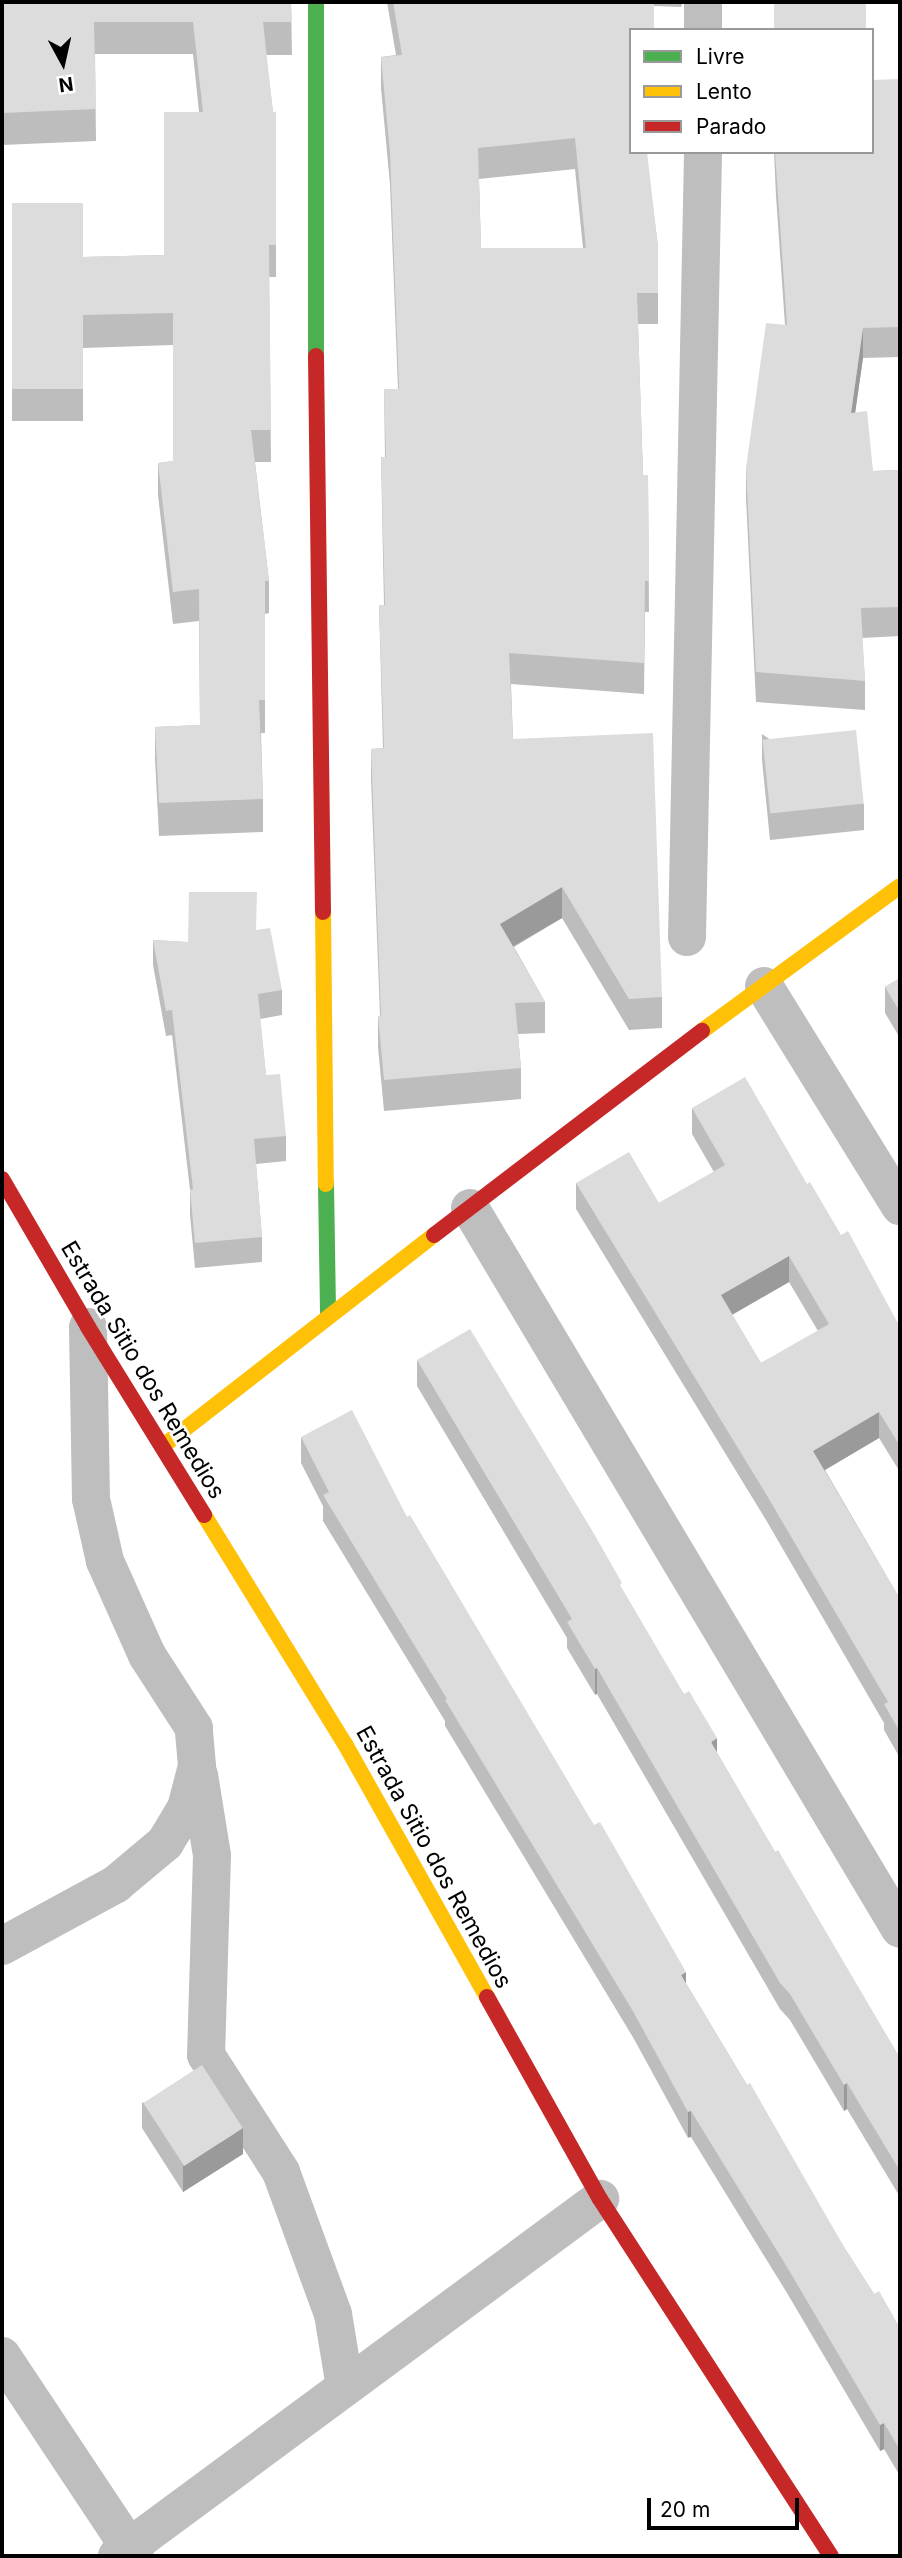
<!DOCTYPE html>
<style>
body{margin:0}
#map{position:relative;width:902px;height:2558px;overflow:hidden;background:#fff;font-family:Inter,sans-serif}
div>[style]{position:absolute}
.street>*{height:38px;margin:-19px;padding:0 19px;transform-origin:19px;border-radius:19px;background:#bebebe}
.fast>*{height:16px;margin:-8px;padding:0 8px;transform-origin:8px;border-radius:8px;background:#4caf50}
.slow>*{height:16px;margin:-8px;padding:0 8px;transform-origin:8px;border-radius:8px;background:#ffc107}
.jam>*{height:16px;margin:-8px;padding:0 8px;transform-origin:8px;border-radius:8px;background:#c62828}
.wall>*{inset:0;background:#bdbdbd}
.shaded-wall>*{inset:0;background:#9a9a9a;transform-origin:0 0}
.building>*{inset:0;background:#dcdcdc;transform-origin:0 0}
span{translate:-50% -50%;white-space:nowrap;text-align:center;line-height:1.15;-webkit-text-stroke:5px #fff;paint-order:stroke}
.street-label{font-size:23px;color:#000}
.frame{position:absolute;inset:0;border:4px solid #000;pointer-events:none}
.legend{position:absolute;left:629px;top:28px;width:245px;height:126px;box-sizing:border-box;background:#fff;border:2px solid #999;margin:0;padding:9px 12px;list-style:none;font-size:21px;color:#000}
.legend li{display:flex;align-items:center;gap:14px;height:35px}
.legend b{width:35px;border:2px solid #999}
.north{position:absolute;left:28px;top:28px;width:70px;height:70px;-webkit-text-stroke:5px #fff;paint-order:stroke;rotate:172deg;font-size:19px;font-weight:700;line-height:28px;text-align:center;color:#000}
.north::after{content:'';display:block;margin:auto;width:24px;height:32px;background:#000;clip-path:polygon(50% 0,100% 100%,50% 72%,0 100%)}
.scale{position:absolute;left:647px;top:2498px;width:152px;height:32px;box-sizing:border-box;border:4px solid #000;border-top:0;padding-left:9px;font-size:21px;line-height:24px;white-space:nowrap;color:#000;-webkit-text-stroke:5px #fff;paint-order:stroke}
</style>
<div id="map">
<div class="street">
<i style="left:703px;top:30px;width:28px;rotate:-90deg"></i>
<i style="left:687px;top:937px;width:785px;rotate:-88.83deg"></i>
<i style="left:764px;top:986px;width:259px;rotate:58.3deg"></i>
<i style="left:470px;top:1208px;width:839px;rotate:59.19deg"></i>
<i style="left:199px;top:1775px;width:81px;rotate:80.8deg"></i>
<i style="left:212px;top:1855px;width:200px;rotate:91.7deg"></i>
<i style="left:206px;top:2055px;width:139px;rotate:57.3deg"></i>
<i style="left:281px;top:2172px;width:151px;rotate:69.9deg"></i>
<i style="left:333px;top:2314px;width:74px;rotate:80.7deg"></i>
<i style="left:2px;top:1946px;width:130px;rotate:-28.5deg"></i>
<i style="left:116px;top:1884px;width:64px;rotate:-39.9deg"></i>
<i style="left:165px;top:1843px;width:41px;rotate:-59deg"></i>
<i style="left:186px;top:1808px;width:43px;rotate:-75.3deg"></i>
<i style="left:197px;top:1766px;width:38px;rotate:-95deg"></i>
<i style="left:194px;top:1728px;width:87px;rotate:-122.8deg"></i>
<i style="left:147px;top:1655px;width:103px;rotate:-114.1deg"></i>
<i style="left:105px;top:1561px;width:64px;rotate:-102.7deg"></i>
<i style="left:91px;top:1499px;width:172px;rotate:-91deg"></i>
<i style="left:2px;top:2356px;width:240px;rotate:56.4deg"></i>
<i style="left:117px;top:2556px;width:601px;rotate:-36.47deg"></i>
</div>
<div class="fast">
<i style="left:316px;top:2px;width:354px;rotate:90deg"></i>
<i style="left:326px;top:1184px;width:132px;rotate:89.1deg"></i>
</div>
<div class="slow">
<i style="left:323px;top:912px;width:272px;rotate:89.4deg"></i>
<i style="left:702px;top:1031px;width:245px;rotate:-36.2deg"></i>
<i style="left:163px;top:1446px;width:343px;rotate:-37.9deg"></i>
<i style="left:204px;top:1515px;width:269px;rotate:58.4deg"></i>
<i style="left:345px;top:1744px;width:290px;rotate:60.7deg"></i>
</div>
<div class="jam">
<i style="left:316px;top:356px;width:556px;rotate:89.28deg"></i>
<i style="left:2px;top:1179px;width:171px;rotate:59.8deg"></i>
<i style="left:88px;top:1327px;width:221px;rotate:58.3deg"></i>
<i style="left:434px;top:1235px;width:337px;rotate:-37.3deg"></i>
<i style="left:487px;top:1997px;width:231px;rotate:60.8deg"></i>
<i style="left:600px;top:2199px;width:425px;rotate:57.1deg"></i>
</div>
<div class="wall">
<i style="clip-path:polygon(2px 2px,291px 2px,292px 55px,266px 55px,273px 112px,276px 112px,276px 277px,269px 277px,271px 462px,255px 462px,269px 581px,269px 613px,265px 614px,265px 733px,261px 733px,263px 799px,263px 832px,159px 836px,155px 759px,155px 727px,200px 725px,199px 621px,173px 624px,158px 495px,158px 463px,173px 461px,173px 345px,83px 348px,83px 421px,12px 421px,12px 203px,83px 257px,164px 255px,199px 112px,193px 54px,95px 54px,96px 141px,2px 145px)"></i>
<i style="clip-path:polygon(evenodd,387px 2px,683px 2px,681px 7px,654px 6px,631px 30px,658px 247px,658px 324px,638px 324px,643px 475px,648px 475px,649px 612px,645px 612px,644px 694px,511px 684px,513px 739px,662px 997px,662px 1028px,629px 1030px,562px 918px,514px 947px,545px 1002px,545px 1033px,518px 1034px,521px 1068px,521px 1099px,384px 1111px,378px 1047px,378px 1016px,380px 1016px,371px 779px,371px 749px,383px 748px,379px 605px,384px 605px,381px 457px,385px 457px,384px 389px,398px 389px,390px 184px,381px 88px,381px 57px,396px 55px,387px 2px,575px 169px,583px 248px,481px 248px,479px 179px,575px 169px)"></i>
<i style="clip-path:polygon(900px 79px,900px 357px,863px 358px,855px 412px,873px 471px,900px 470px,900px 636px,862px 638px,865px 681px,865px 710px,756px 702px,746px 498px,746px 468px,785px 325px,776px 196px,774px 152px,872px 152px)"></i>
<i style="clip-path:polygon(762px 734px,864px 804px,864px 830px,770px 840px,762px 760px)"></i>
<i style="clip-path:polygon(257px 930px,282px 990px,282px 1015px,260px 1019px,266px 1075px,286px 1136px,286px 1161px,256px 1164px,262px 1237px,262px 1262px,195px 1268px,190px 1215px,190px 1190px,172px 1035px,166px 1036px,153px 965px,153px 940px,188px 942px)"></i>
<i style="clip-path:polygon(900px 978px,900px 1038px,885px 1013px,885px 987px)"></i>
<i style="clip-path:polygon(evenodd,692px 1108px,807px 1184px,900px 1327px,900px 1472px,879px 1438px,825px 1470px,900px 1599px,900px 1758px,884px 1730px,884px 1723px,766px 1520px,576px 1209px,576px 1183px,659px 1203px,714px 1172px,692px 1134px,692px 1108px,789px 1282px,818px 1331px,761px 1363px,732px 1315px,789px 1282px)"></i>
<i style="clip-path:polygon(417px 1360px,622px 1590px,775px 1852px,900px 2058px,900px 2197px,847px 2109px,844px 2111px,790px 2020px,780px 2009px,597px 1694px,595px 1695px,567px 1648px,567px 1638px,417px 1386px)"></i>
<i style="clip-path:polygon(301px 1437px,407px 1517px,844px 2247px,874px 2294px,900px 2328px,900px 2476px,884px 2449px,880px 2451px,787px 2293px,691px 2137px,688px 2138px,634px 2039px,445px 1726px,445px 1721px,323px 1521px,323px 1506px,301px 1463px)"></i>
<i style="clip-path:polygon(142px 2102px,243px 2154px,183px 2192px,142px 2128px)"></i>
</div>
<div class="shaded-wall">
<i style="clip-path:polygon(863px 328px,863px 358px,851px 442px,851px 413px)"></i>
<i style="clip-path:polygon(562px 887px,562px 918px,500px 954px,500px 924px)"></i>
<i style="clip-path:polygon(789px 1256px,789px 1282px,721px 1321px,721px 1295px)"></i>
<i style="clip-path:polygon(879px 1412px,879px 1438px,813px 1477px,813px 1451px)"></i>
<i style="left:597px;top:1668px;width:26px;height:2px;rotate:90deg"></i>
<i style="clip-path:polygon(717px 1738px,717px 1764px,711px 1742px)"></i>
<i style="clip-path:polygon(686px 1972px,686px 1998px,681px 1975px)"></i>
<i style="clip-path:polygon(847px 2083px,847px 2109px,844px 2111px,844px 2085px)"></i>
<i style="left:691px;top:2111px;width:26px;height:3px;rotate:90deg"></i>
<i style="clip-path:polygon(243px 2128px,243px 2154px,183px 2192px,183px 2166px)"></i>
<i style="clip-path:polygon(884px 2423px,884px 2449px,880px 2451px,880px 2425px)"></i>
</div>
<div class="building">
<i style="clip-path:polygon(2px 2px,291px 2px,292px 22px,263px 22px,273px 112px,276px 112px,276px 245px,269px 245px,271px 430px,251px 430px,269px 581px,265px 581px,265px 700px,259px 700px,263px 799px,159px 803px,155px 727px,200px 725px,199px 589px,173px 592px,158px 463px,173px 461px,173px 313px,83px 315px,83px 389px,12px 389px,12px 203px,83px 203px,83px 257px,164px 255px,164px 112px,203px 112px,193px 22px,94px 22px,96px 109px,2px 113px)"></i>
<i style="clip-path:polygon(evenodd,393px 2px,654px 2px,654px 30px,631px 30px,631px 152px,647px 152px,658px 247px,658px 293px,637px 293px,643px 475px,648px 475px,649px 581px,645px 581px,644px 663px,509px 653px,513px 739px,653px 733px,662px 997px,629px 999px,562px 887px,500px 924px,545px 1002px,515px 1003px,521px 1068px,384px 1080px,378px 1016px,381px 1016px,371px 749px,384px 748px,379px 605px,385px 605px,381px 457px,386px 457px,384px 389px,399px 389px,390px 153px,381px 57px,402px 55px,393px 2px,575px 138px,586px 248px,481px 248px,478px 148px,575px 138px)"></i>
<i style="left:774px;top:2px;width:92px;height:28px"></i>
<i style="clip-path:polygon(900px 79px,900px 327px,863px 328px,851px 413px,867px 411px,873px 471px,900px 470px,900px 607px,861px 608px,865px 681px,756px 672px,746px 468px,766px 323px,787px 325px,775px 152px,872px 152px,872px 80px)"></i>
<i style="left:856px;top:730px;width:74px;height:94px;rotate:84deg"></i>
<i style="clip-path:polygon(189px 892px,257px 892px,256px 930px,270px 928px,282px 990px,258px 994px,266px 1075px,280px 1074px,286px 1136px,254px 1139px,262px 1237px,195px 1243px,190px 1190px,193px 1189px,172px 1010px,166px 1011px,153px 940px,188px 942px)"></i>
<i style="clip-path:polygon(900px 978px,900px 1012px,885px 987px)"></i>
<i style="clip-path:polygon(evenodd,745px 1077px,807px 1184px,810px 1182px,841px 1235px,848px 1231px,900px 1327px,900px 1446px,879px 1412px,813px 1451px,900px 1599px,900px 1732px,884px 1704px,888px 1702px,766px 1494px,576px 1183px,629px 1152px,659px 1203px,725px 1165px,692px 1108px,745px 1077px,789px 1256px,829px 1324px,761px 1363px,721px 1295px,789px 1256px)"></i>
<i style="clip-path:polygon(470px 1329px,593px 1532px,622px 1583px,620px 1585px,684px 1694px,689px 1691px,717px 1738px,711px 1742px,775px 1852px,778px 1850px,900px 2058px,900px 2171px,847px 2083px,844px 2085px,790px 1994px,780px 1983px,597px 1668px,595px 1669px,567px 1622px,572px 1619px,417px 1360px)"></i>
<i style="clip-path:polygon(352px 1410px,407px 1517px,410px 1515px,594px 1825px,600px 1822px,686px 1972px,681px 1975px,747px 2085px,750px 2083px,844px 2247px,874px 2294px,879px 2291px,900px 2328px,900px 2450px,884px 2423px,880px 2425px,787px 2267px,691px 2111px,688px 2112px,634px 2013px,445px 1700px,447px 1699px,323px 1495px,329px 1492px,301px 1437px)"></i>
<i style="left:202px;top:2065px;width:75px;height:70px;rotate:57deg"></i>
</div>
<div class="street-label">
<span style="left:143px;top:1370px;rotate:59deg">Estrada Sitio dos Remedios</span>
<span style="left:434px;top:1857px;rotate:61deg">Estrada Sitio dos Remedios</span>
</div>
<div class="frame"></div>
<ul class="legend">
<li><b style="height:9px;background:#4caf50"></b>Livre</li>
<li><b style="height:9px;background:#ffc107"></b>Lento</li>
<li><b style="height:9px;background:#c62828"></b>Parado</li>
</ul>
<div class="north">N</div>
<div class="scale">20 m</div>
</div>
